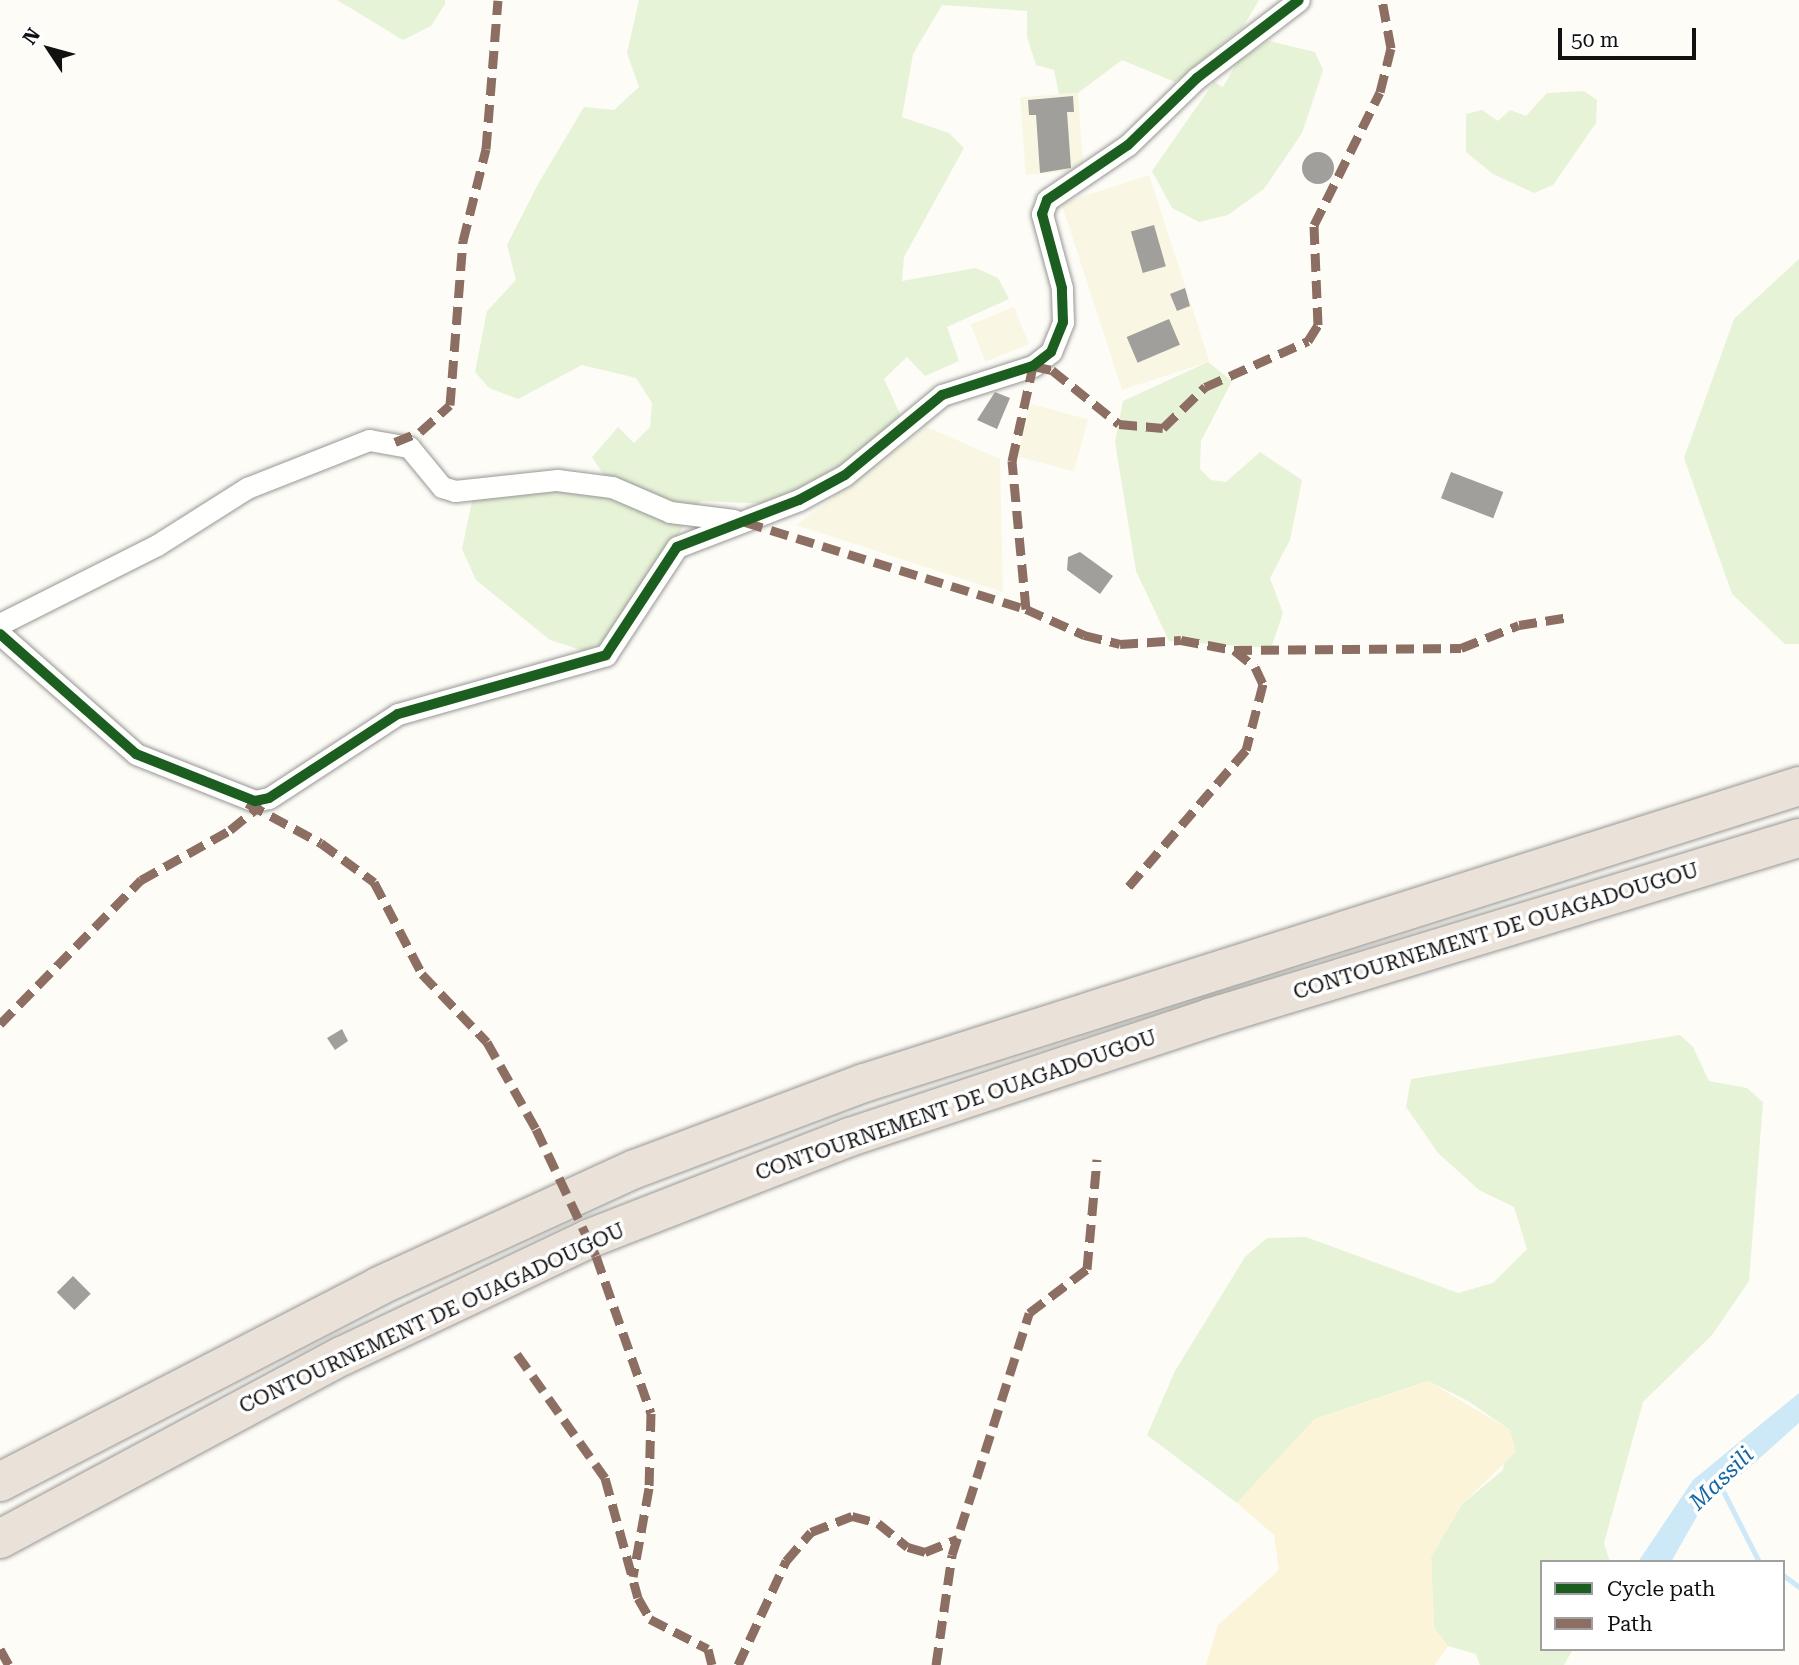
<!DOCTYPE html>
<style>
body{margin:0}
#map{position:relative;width:1799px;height:1665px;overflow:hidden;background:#fdfcf7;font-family:"Roboto Serif",serif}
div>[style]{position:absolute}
.farmland>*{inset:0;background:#f9f7e4;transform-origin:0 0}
.green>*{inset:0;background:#e7f3d7}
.sand>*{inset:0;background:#fcf4d9}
.water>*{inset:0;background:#cde8f7}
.stream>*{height:5px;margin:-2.5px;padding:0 2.5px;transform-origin:2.5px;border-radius:2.5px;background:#cde8f7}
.building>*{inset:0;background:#a19f9c;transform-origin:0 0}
.round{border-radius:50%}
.roads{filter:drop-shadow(0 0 2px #979795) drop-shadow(0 0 2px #979795)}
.street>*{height:21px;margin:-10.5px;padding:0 10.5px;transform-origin:10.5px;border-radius:10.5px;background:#fffffe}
.highway>*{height:38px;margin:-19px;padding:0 19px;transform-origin:19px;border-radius:19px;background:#eae1d8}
.quiet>*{height:9px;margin-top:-4.5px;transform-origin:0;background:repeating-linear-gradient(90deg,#8d6e63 0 18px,transparent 0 27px)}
.cycleway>*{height:10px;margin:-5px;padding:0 5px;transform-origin:5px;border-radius:5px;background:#1b5e20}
span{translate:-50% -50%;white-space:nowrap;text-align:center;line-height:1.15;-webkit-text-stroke:7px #fff;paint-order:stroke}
.street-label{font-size:21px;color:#111}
.water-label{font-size:23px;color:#1768a6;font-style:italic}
.legend{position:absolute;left:1540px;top:1560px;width:245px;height:91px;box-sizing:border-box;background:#fff;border:2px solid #a0a0a0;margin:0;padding:9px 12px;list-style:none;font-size:21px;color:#111}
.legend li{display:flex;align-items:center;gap:14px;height:35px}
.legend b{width:35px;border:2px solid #a0a0a0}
.north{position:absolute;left:14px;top:14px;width:70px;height:70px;-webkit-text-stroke:5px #fff;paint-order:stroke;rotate:306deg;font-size:19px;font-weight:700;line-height:28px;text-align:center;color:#111}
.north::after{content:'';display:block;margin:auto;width:24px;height:32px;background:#111;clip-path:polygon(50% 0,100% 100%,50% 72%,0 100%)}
.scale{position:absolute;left:1558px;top:28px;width:138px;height:32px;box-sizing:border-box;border:4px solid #111;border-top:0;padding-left:9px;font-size:21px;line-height:24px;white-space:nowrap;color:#111;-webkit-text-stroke:5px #fff;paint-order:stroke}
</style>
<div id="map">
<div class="farmland">
<i style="left:1078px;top:93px;width:78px;height:58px;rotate:86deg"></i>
<i style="left:1149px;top:175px;width:196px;height:92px;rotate:72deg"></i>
<i style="left:1014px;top:307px;width:40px;height:47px;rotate:68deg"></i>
<i style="left:1031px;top:404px;width:59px;height:54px;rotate:15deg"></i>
<i style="clip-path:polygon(927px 427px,1000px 459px,1003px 592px,796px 525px)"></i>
</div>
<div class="green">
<i style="clip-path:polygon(337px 0,445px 0,445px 4px,431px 26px,403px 40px)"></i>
<i style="clip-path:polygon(639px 0,1259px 0,1243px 27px,1175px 82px,1122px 60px,1078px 93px,1059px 94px,1054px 70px,1036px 65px,1027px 37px,1027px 11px,942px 5px,913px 54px,902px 117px,949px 133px,964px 148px,904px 257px,902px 281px,976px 268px,998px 278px,1009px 299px,947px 327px,959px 361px,925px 376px,907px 357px,884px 379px,906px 427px,789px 505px,701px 501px,605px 642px,585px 651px,550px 640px,476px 580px,462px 549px,475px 487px,611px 486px,592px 457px,618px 427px,634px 443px,650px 427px,652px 403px,636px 378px,582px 365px,518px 399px,489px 388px,475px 372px,487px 311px,516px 280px,507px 245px,538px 184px,584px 107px,614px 110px,639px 87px,627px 53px)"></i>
<i style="clip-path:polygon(1269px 41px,1315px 52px,1323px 70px,1302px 133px,1264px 189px,1228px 215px,1199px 222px,1172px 208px,1152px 171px,1214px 82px,1223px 87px,1239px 60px)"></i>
<i style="clip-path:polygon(1584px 91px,1597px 100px,1596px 123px,1553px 185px,1534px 193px,1493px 174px,1466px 152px,1466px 114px,1482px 110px,1498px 121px,1510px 110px,1526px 116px,1547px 93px)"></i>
<i style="clip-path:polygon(1799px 259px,1799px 644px,1785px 644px,1732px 594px,1684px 458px,1734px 319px)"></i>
<i style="clip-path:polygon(1208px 362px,1232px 381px,1201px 441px,1200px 469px,1211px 480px,1226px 482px,1260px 452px,1302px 480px,1290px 540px,1270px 578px,1283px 613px,1271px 648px,1169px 641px,1136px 571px,1115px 442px,1123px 401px)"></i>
<i style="clip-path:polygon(1680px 1035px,1693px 1047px,1709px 1081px,1747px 1088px,1763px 1102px,1749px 1281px,1712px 1335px,1643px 1402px,1604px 1543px,1610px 1562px,1542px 1562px,1542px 1649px,1573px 1649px,1564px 1665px,1480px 1665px,1476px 1654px,1448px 1646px,1434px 1628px,1431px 1557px,1462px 1504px,1503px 1470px,1510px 1430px,1468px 1401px,1428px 1381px,1315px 1419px,1237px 1503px,1147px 1435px,1175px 1371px,1245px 1257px,1267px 1238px,1306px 1237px,1458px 1293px,1493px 1283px,1527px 1249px,1514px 1207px,1479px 1190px,1438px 1153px,1406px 1107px,1411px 1079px)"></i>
</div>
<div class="sand">
<i style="clip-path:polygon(1428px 1381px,1510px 1430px,1516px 1452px,1462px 1504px,1431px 1557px,1434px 1628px,1448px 1646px,1435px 1665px,1206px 1665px,1218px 1625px,1279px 1570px,1274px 1535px,1237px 1503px,1315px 1419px)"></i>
</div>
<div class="water">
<i style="clip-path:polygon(1799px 1393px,1799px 1423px,1700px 1511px,1671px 1562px,1638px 1562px,1693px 1480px)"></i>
</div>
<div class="stream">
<i style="left:1720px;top:1485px;width:86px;rotate:63.1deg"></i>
<i style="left:1783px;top:1575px;width:20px;rotate:37deg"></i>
</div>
<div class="building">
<i style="clip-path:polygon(1073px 96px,1074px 112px,1067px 112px,1071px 168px,1040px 173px,1036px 115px,1029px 115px,1028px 100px)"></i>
<i class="round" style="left:1302px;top:152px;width:32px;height:32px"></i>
<i style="left:1154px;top:225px;width:43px;height:24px;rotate:74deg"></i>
<i style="clip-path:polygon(1185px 288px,1190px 306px,1177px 311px,1170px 294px)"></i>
<i style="left:1169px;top:319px;width:28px;height:46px;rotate:67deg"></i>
<i style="clip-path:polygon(995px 392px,1010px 398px,997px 429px,977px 420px)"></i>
<i style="left:1451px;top:472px;width:56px;height:28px;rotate:21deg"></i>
<i style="clip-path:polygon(1080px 552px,1113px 576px,1100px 594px,1067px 570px,1068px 557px)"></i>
<i style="clip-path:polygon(342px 1029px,348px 1041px,335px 1050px,327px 1038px)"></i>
<i style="left:73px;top:1276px;width:25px;height:23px;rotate:45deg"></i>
</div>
<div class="roads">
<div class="street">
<i style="left:0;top:624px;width:176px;rotate:-26.7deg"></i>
<i style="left:157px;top:545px;width:107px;rotate:-32.3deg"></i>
<i style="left:247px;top:488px;width:131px;rotate:-21.5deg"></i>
<i style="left:369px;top:440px;width:41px;rotate:9.9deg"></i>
<i style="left:409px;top:447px;width:52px;rotate:50.5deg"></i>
<i style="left:442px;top:487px;width:14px;rotate:17deg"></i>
<i style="left:455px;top:491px;width:103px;rotate:-6.2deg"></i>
<i style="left:557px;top:480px;width:55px;rotate:7.3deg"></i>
<i style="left:612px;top:487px;width:63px;rotate:23.3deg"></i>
<i style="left:670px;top:512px;width:64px;rotate:7.1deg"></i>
<i style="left:0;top:634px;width:181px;rotate:41.4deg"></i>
<i style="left:136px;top:754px;width:128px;rotate:21.6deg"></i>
<i style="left:255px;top:801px;width:14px;rotate:-12deg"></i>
<i style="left:269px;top:798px;width:154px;rotate:-33.1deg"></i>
<i style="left:398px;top:714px;width:216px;rotate:-15.8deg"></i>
<i style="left:606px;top:655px;width:129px;rotate:-56.7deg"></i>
<i style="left:677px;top:547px;width:131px;rotate:-21.1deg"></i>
<i style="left:799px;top:500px;width:52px;rotate:-28.5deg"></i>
<i style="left:845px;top:475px;width:126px;rotate:-39.5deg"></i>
<i style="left:942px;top:395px;width:96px;rotate:-17.7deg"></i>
<i style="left:1033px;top:366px;width:23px;rotate:-38deg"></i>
<i style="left:1051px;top:352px;width:32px;rotate:-68deg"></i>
<i style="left:1063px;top:322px;width:34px;rotate:-92deg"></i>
<i style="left:1062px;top:288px;width:77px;rotate:-105.1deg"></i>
<i style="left:1042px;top:214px;width:15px;rotate:-70deg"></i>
<i style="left:1047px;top:200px;width:98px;rotate:-34.2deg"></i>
<i style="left:1128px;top:145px;width:96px;rotate:-44.2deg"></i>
<i style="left:1197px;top:78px;width:128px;rotate:-37.4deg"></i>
</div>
<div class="highway">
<i style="left:0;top:1482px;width:427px;rotate:-27.3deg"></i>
<i style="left:379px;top:1286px;width:281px;rotate:-24.6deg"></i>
<i style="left:635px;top:1169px;width:245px;rotate:-20.6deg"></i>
<i style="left:864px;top:1083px;width:981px;rotate:-17.62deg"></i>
<i style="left:0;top:1539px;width:388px;rotate:-28.2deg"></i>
<i style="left:342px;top:1356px;width:272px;rotate:-25.4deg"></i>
<i style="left:588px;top:1239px;width:281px;rotate:-21.3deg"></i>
<i style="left:850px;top:1137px;width:378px;rotate:-18.3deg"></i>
<i style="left:1209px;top:1018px;width:617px;rotate:-16.97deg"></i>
</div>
</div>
<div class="quiet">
<i style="left:395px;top:442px;width:27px;rotate:-22deg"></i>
<i style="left:420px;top:432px;width:40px;rotate:-42deg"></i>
<i style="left:450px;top:405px;width:165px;rotate:-85.5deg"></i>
<i style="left:463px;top:241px;width:95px;rotate:-76deg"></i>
<i style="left:486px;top:149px;width:149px;rotate:-85.4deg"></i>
<i style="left:745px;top:522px;width:294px;rotate:17.2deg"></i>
<i style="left:1026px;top:609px;width:64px;rotate:24.1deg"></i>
<i style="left:1084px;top:635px;width:37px;rotate:14deg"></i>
<i style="left:1120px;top:644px;width:61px;rotate:-3.8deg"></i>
<i style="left:1181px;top:640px;width:54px;rotate:10.7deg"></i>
<i style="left:1234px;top:650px;width:27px;rotate:39deg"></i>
<i style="left:1255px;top:667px;width:19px;rotate:65deg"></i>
<i style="left:1263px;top:684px;width:68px;rotate:104.4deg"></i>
<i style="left:1246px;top:750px;width:181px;rotate:130.7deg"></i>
<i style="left:1026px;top:609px;width:149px;rotate:-95.4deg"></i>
<i style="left:1012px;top:461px;width:97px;rotate:-77.5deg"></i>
<i style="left:1033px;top:366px;width:19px;rotate:12deg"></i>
<i style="left:1052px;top:370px;width:86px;rotate:38.9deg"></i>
<i style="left:1119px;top:424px;width:44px;rotate:5.2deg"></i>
<i style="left:1163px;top:428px;width:59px;rotate:-44.3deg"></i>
<i style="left:1205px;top:387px;width:113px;rotate:-24.1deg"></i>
<i style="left:1308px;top:341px;width:19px;rotate:-58deg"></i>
<i style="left:1318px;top:325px;width:100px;rotate:-92.3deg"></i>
<i style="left:1314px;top:225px;width:148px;rotate:-63.6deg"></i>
<i style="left:1380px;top:92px;width:45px;rotate:-76deg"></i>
<i style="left:1391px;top:48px;width:49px;rotate:-100.6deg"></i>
<i style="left:1234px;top:650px;width:227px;rotate:-0.5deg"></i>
<i style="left:1461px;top:648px;width:62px;rotate:-21.6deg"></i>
<i style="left:1519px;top:625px;width:51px;rotate:-9.1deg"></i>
<i style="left:247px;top:803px;width:84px;rotate:28.4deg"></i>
<i style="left:321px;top:843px;width:66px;rotate:36.3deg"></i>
<i style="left:374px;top:882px;width:104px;rotate:62.4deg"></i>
<i style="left:422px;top:974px;width:94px;rotate:46.3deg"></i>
<i style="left:487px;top:1042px;width:100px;rotate:60.6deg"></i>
<i style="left:536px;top:1129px;width:140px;rotate:64.7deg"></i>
<i style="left:596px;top:1256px;width:166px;rotate:70.7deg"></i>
<i style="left:651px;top:1413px;width:75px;rotate:91.5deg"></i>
<i style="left:649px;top:1488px;width:90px;rotate:100.2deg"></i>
<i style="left:0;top:1024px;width:202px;rotate:-45.6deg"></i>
<i style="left:141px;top:880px;width:102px;rotate:-29.3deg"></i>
<i style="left:230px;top:830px;width:40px;rotate:-39deg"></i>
<i style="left:517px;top:1354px;width:152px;rotate:54.6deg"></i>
<i style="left:605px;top:1478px;width:124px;rotate:74.6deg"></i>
<i style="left:638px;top:1598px;width:24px;rotate:60deg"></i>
<i style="left:650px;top:1619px;width:65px;rotate:27.3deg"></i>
<i style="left:708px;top:1649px;width:16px;rotate:76deg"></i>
<i style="left:0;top:1649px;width:18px;rotate:61deg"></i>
<i style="left:738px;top:1665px;width:115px;rotate:-65.2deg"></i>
<i style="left:786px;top:1561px;width:38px;rotate:-49deg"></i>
<i style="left:811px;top:1532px;width:44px;rotate:-21.3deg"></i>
<i style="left:852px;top:1516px;width:27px;rotate:15deg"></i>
<i style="left:878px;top:1523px;width:38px;rotate:39deg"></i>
<i style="left:908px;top:1547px;width:18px;rotate:16deg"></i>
<i style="left:925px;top:1552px;width:35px;rotate:-22deg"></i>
<i style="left:936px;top:1665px;width:111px;rotate:-81.7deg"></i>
<i style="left:952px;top:1555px;width:254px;rotate:-72.3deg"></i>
<i style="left:1029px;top:1313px;width:73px;rotate:-37.2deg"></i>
<i style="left:1087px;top:1269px;width:110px;rotate:-84.8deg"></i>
</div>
<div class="cycleway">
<i style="left:0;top:634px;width:181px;rotate:41.4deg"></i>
<i style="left:136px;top:754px;width:128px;rotate:21.6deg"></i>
<i style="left:255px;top:801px;width:14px;rotate:-12deg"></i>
<i style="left:269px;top:798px;width:154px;rotate:-33.1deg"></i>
<i style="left:398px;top:714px;width:216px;rotate:-15.8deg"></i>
<i style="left:606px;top:655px;width:129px;rotate:-56.7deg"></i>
<i style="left:677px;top:547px;width:131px;rotate:-21.1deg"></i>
<i style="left:799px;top:500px;width:52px;rotate:-28.5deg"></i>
<i style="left:845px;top:475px;width:126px;rotate:-39.5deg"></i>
<i style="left:942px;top:395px;width:96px;rotate:-17.7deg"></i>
<i style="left:1033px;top:366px;width:23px;rotate:-38deg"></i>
<i style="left:1051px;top:352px;width:32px;rotate:-68deg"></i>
<i style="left:1063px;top:322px;width:34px;rotate:-92deg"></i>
<i style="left:1062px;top:288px;width:77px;rotate:-105.1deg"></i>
<i style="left:1042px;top:214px;width:15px;rotate:-70deg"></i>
<i style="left:1047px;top:200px;width:98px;rotate:-34.2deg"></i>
<i style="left:1128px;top:145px;width:96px;rotate:-44.2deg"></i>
<i style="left:1197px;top:78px;width:128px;rotate:-37.4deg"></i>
</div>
<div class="street-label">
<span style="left:1496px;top:931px;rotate:-17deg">CONTOURNEMENT DE OUAGADOUGOU</span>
<span style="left:956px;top:1105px;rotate:-19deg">CONTOURNEMENT DE OUAGADOUGOU</span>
<span style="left:432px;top:1318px;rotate:-25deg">CONTOURNEMENT DE OUAGADOUGOU</span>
</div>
<div class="water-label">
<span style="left:1722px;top:1479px;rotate:-44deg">Massili</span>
</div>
<ul class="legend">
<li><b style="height:9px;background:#1b5e20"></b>Cycle path</li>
<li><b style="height:9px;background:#8d6e63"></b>Path</li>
</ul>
<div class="north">N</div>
<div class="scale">50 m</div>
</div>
